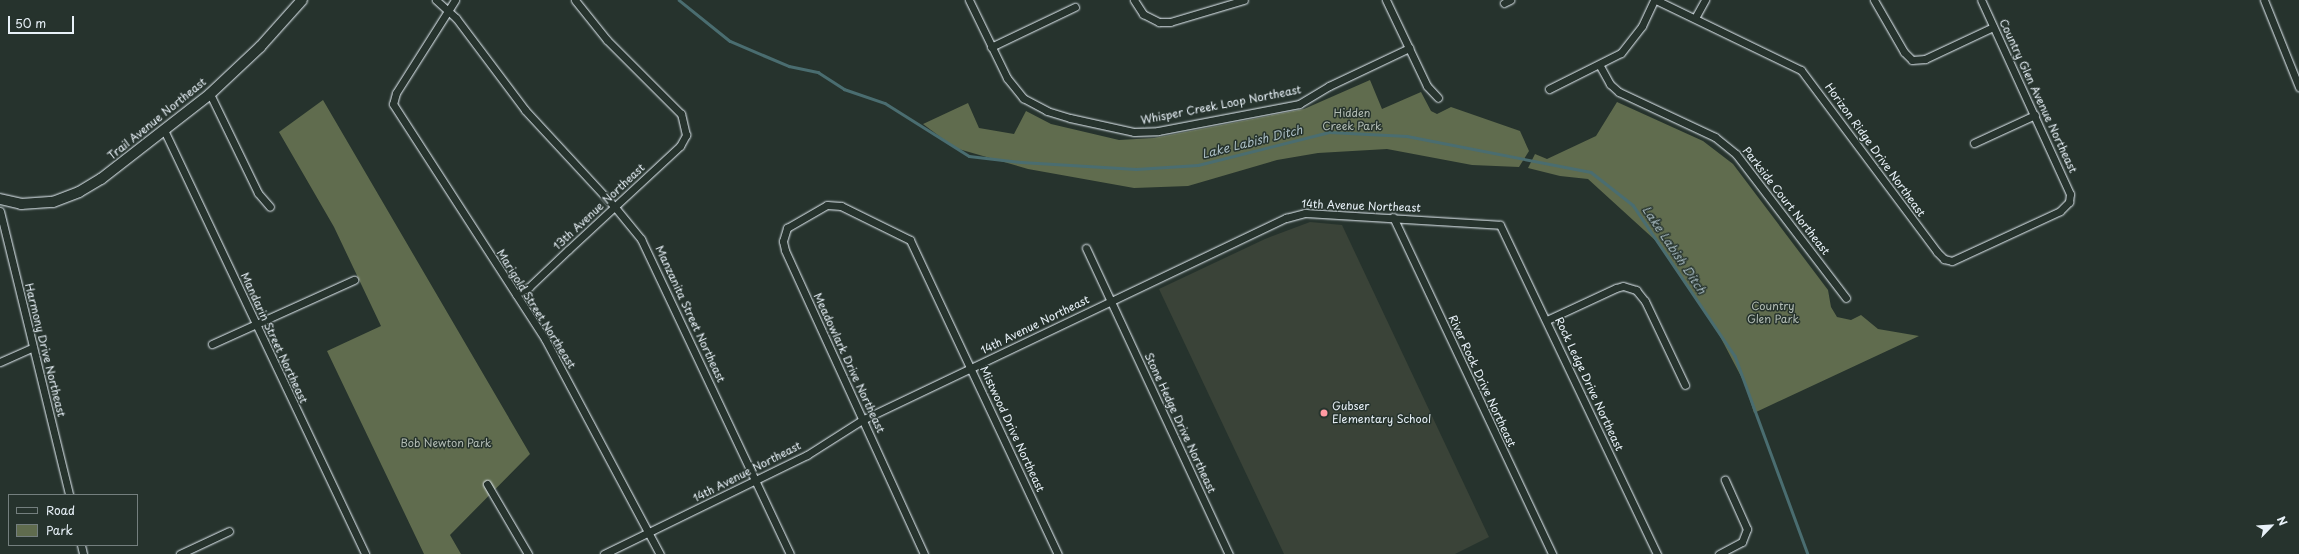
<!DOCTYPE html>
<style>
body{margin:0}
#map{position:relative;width:2299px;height:554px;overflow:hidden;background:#26332d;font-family:"Playpen Sans",sans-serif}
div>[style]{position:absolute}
.built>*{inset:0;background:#3a4338}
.green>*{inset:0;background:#606c4e}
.stream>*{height:2.5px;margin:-1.25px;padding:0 1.25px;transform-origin:1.25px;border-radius:1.25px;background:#4a6d70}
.roads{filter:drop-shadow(0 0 1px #e8f1f8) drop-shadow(0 0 1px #e8f1f8)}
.street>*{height:7px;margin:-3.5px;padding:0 3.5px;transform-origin:3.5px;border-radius:3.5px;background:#26332d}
.secondary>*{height:10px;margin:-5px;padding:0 5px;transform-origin:5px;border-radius:5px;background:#26332d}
.dots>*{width:11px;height:11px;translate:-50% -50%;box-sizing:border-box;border:2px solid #26332d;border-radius:50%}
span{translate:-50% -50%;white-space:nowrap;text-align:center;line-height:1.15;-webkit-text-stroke:3px #26332d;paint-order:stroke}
.street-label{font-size:11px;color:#e8f1f8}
.park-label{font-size:11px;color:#b2bcb4}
.poi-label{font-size:11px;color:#e8f1f8}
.left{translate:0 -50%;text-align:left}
.water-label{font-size:12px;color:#a9bcc2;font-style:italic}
.legend{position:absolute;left:8px;top:494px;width:130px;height:52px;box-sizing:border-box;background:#26332d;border:1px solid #747f7e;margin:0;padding:5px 7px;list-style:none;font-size:12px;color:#e8f1f8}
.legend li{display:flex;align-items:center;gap:8px;height:20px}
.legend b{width:20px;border:1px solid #747f7e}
.north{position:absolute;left:2251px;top:506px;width:40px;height:40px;-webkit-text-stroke:3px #26332d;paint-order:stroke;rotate:65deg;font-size:11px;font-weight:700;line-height:16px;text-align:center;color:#e8f1f8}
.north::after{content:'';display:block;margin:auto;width:14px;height:18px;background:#e8f1f8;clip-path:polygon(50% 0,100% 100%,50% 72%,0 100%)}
.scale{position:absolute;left:8px;top:16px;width:66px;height:18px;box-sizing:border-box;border:2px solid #e8f1f8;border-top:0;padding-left:5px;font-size:12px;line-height:14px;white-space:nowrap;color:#e8f1f8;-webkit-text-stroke:3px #26332d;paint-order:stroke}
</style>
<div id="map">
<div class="built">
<i style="clip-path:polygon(1310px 222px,1342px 225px,1489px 537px,1455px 554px,1284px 554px,1159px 289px,1265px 239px)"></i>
</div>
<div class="green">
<i style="clip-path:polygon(1370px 80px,1382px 109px,1421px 92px,1431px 111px,1437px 114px,1451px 107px,1520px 131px,1529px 151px,1519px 167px,1472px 165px,1387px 149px,1318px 153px,1277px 160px,1188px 186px,1134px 188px,1028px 169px,955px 148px,923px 124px,968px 103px,979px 128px,1014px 134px,1026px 111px,1051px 124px,1119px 140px,1154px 138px,1304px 109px)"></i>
<i style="clip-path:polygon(323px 100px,530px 454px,450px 535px,461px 554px,424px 554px,327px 351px,381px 326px,334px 227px,279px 132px)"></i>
<i style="clip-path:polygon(1617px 102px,1703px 141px,1733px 164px,1828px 290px,1831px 307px,1837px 317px,1851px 320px,1861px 315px,1878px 329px,1919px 336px,1754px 413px,1745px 384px,1713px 323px,1656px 241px,1588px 179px,1560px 176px,1528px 168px,1535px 154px,1547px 159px,1596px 136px)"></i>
</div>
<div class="stream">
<i style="left:679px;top:0;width:65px;rotate:38.8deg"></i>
<i style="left:730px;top:41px;width:64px;rotate:23deg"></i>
<i style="left:789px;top:66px;width:30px;rotate:12deg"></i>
<i style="left:818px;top:72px;width:31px;rotate:33deg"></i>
<i style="left:844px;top:89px;width:43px;rotate:18.9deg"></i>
<i style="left:885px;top:103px;width:99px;rotate:32.2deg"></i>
<i style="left:969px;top:156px;width:52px;rotate:6.6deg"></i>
<i style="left:1021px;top:162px;width:115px;rotate:3.5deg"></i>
<i style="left:1136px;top:169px;width:62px;rotate:-3.7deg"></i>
<i style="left:1198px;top:165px;width:135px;rotate:-14.1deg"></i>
<i style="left:1329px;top:132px;width:78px;rotate:2.9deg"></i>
<i style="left:1407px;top:136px;width:187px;rotate:11.1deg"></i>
<i style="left:1591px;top:172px;width:53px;rotate:38.2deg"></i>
<i style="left:1633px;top:205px;width:182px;rotate:56deg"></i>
<i style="left:1735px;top:356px;width:211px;rotate:69.8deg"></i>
</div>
<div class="roads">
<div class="street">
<i style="left:436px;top:0;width:27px;rotate:42deg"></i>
<i style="left:456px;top:18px;width:115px;rotate:53.1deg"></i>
<i style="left:525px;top:110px;width:131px;rotate:47.2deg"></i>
<i style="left:614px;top:206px;width:43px;rotate:50.7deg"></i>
<i style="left:641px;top:239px;width:348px;rotate:64.7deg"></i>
<i style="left:455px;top:0;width:110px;rotate:122.4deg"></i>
<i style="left:396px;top:93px;width:11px;rotate:105deg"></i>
<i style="left:393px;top:104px;width:280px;rotate:57.1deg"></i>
<i style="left:545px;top:339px;width:244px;rotate:61.9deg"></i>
<i style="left:969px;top:0;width:87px;rotate:64deg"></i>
<i style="left:1007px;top:78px;width:26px;rotate:51deg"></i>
<i style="left:1023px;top:98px;width:27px;rotate:28deg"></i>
<i style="left:1047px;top:111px;width:24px;rotate:17deg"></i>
<i style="left:1070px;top:118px;width:66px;rotate:12.3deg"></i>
<i style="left:1134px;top:132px;width:24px;rotate:-2deg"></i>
<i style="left:1158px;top:131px;width:144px;rotate:-10.8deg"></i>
<i style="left:1299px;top:104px;width:35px;rotate:-31deg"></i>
<i style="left:1329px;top:86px;width:89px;rotate:-25.4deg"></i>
<i style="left:1134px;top:0;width:17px;rotate:57deg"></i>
<i style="left:1143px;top:14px;width:18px;rotate:27deg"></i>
<i style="left:1159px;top:22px;width:11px"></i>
<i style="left:1170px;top:22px;width:77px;rotate:-16.6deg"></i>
<i style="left:1386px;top:0;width:95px;rotate:64.5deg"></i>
<i style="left:1427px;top:86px;width:16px;rotate:47deg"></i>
<i style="left:1656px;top:0;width:161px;rotate:25.8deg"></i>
<i style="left:1801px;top:70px;width:227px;rotate:53.2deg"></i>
<i style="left:1937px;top:252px;width:10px;rotate:45deg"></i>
<i style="left:1944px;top:259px;width:8px;rotate:14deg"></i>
<i style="left:1952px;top:261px;width:119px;rotate:-24.8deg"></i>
<i style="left:2060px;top:211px;width:13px;rotate:-45deg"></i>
<i style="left:2069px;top:202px;width:8px;rotate:-83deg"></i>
<i style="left:2070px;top:194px;width:213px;rotate:-114.6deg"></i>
<i style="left:1874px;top:0;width:60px;rotate:60deg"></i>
<i style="left:1904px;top:52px;width:11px;rotate:45deg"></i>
<i style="left:1912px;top:60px;width:13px;rotate:-4deg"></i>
<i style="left:1925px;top:59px;width:75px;rotate:-25.2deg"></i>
<i style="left:2264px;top:0;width:94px;rotate:68.1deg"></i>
<i style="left:1504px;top:3px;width:7px;rotate:-27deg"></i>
<i style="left:1695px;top:18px;width:21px;rotate:-61deg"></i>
<i style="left:991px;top:47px;width:93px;rotate:-25.5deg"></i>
<i style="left:1600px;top:66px;width:21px;rotate:61deg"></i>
<i style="left:1610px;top:84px;width:12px;rotate:42deg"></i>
<i style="left:1619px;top:92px;width:106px;rotate:25.1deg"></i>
<i style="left:1715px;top:137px;width:27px;rotate:39deg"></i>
<i style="left:1736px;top:154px;width:181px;rotate:52.6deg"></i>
<i style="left:1549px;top:89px;width:80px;rotate:-26.6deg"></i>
<i style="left:1621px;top:53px;width:34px;rotate:-52deg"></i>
<i style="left:1642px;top:26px;width:29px;rotate:-65deg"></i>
<i style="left:210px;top:94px;width:110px;rotate:64.1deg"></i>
<i style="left:258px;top:193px;width:18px;rotate:49deg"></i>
<i style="left:164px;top:130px;width:469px;rotate:64.6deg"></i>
<i style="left:1974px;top:143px;width:67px;rotate:-24.7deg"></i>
<i style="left:0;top:211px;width:292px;rotate:76.3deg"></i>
<i style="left:1393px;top:217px;width:373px;rotate:64.7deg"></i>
<i style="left:1086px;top:248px;width:338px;rotate:65deg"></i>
<i style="left:516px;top:294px;width:15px;rotate:-28deg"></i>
<i style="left:529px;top:287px;width:54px;rotate:-43.5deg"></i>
<i style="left:568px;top:250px;width:153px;rotate:-42.9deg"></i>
<i style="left:680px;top:146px;width:13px;rotate:-61deg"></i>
<i style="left:686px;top:135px;width:22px;rotate:-103deg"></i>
<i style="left:681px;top:114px;width:105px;rotate:-135deg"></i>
<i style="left:607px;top:40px;width:51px;rotate:-128.7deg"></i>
<i style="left:1547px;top:320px;width:76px;rotate:-24.9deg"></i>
<i style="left:1616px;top:288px;width:7px;rotate:-16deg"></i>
<i style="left:1623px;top:286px;width:14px;rotate:17deg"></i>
<i style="left:1636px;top:290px;width:14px;rotate:51deg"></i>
<i style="left:1645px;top:301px;width:93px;rotate:64.5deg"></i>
<i style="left:212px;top:344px;width:156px;rotate:-24.3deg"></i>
<i style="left:0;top:362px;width:36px;rotate:-24deg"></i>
<i style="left:487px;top:484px;width:81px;rotate:59.6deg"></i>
<i style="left:81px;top:545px;width:9px;rotate:77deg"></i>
<i style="left:180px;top:554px;width:54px;rotate:-25.1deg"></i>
<i style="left:604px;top:554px;width:226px;rotate:-26deg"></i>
<i style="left:807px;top:455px;width:65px;rotate:-32.5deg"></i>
<i style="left:862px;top:420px;width:470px;rotate:-25.5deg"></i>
<i style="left:1286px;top:218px;width:20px;rotate:-15deg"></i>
<i style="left:1305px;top:213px;width:195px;rotate:3.5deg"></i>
<i style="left:1500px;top:225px;width:365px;rotate:64.5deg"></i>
<i style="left:924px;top:554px;width:334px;rotate:-114.6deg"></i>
<i style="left:785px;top:250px;width:9px;rotate:-103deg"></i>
<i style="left:783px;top:241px;width:14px;rotate:-73deg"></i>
<i style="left:787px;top:228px;width:46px;rotate:-29.9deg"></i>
<i style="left:827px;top:205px;width:14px;rotate:4deg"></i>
<i style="left:841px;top:206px;width:77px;rotate:26.2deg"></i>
<i style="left:910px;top:240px;width:347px;rotate:64.8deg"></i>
<i style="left:1719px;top:554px;width:26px;rotate:-28deg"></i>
<i style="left:1742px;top:542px;width:14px;rotate:-69deg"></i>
<i style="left:1747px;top:529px;width:54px;rotate:-114.2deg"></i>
</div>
<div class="secondary">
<i style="left:0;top:199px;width:22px;rotate:13deg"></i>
<i style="left:21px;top:204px;width:32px;rotate:-4deg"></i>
<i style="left:53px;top:202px;width:28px;rotate:-21deg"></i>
<i style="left:79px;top:192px;width:26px;rotate:-31deg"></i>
<i style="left:101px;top:179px;width:138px;rotate:-37.9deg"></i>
<i style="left:210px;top:94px;width:69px;rotate:-43.2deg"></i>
<i style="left:260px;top:47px;width:63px;rotate:-48.2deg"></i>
</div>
</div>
<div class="dots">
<i style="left:1324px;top:413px;background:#ff9aa2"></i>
</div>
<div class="street-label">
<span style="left:2038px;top:96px;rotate:65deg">Country Glen Avenue Northeast</span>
<span style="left:1221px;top:105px;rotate:-11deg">Whisper Creek Loop Northeast</span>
<span style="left:157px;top:119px;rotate:-39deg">Trail Avenue Northeast</span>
<span style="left:1875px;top:150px;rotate:54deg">Horizon Ridge Drive Northeast</span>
<span style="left:1786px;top:201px;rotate:52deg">Parkside Court Northeast</span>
<span style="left:1361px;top:206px;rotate:2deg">14th Avenue Northeast</span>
<span style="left:599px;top:207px;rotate:-43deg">13th Avenue Northeast</span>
<span style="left:536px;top:309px;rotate:58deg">Marigold Street Northeast</span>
<span style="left:690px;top:314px;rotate:65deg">Manzanita Street Northeast</span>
<span style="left:1035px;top:325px;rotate:-26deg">14th Avenue Northeast</span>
<span style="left:274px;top:338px;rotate:65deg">Mandarin Street Northeast</span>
<span style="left:45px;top:350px;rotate:76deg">Harmony Drive Northeast</span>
<span style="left:849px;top:363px;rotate:65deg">Meadowlark Drive Northeast</span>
<span style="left:1482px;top:381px;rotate:65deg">River Rock Drive Northeast</span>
<span style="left:1589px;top:384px;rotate:65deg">Rock Ledge Drive Northeast</span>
<span style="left:1180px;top:423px;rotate:65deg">Stone Hedge Drive Northeast</span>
<span style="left:1012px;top:429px;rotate:65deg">Mistwood Drive Northeast</span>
<span style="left:747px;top:472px;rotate:-27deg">14th Avenue Northeast</span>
</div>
<div class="park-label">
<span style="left:1352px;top:120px">Hidden<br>Creek Park</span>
<span style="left:1773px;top:313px">Country<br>Glen Park</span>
<span style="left:446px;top:443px">Bob Newton Park</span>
</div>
<div class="poi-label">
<span class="left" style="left:1332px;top:413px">Gubser<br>Elementary School</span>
</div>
<div class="water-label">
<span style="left:1252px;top:142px;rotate:-14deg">Lake Labish Ditch</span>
<span style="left:1674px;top:250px;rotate:56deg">Lake Labish Ditch</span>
</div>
<ul class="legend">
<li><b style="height:5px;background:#26332d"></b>Road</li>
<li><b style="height:11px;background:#606c4e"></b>Park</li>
</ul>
<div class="north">N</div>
<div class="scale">50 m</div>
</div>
